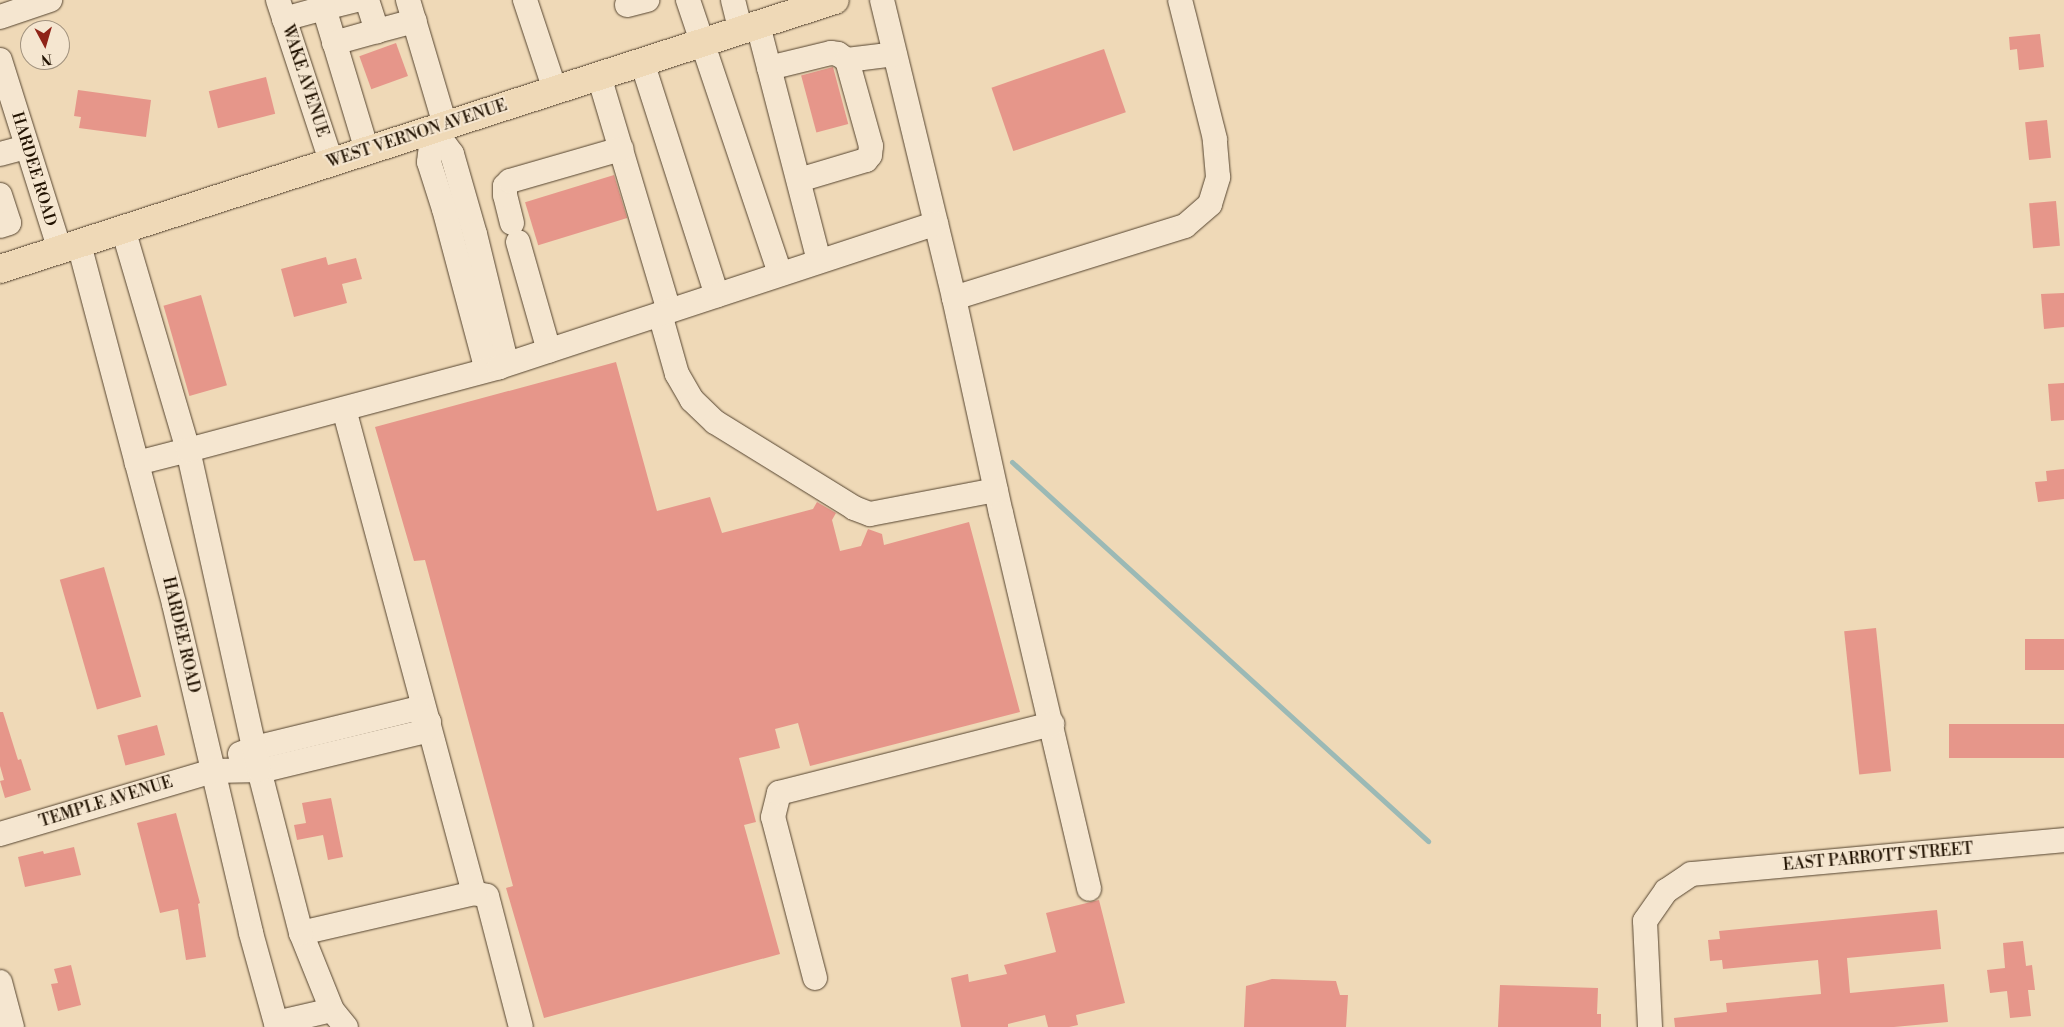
<!DOCTYPE html>
<style>
body{margin:0}
#map{position:relative;width:2064px;height:1027px;overflow:hidden;background:#efd9b7;font-family:"Libre Bodoni",serif}
div>[style]{position:absolute}
.stream>*{height:5px;margin:-2.5px;padding:0 2.5px;transform-origin:2.5px;border-radius:2.5px;background:#9bb9b5}
.building>*{inset:0;background:#e6968a;transform-origin:0 0}
.roads{filter:drop-shadow(0 0 1px #55442f) drop-shadow(0 0 1px #55442f)}
.minor>*{height:24px;margin:-12px;padding:0 12px;transform-origin:12px;border-radius:12px;background:#f5e6d0}
.major>*{height:28px;margin:-14px;padding:0 14px;transform-origin:14px;border-radius:14px;background:#efd9b7}
span{translate:-50% -50%;white-space:nowrap;text-align:center;line-height:1.15;-webkit-text-stroke:4px #f5e6d0;paint-order:stroke}
.street-label{font-size:16px;color:#221302}
.north{position:absolute;left:20px;top:20px;width:50px;height:50px;box-sizing:border-box;background:#f5e6d0;border:1px solid #a1927e;border-radius:50%;rotate:174deg;font-size:14px;font-weight:700;line-height:20px;text-align:center;color:#221302}
.north::after{content:'';display:block;margin:auto;width:18px;height:22px;background:#8f2418;clip-path:polygon(50% 0,100% 100%,50% 72%,0 100%)}
</style>
<div id="map">
<div class="stream">
<i style="left:1012px;top:462px;width:563px;rotate:42.34deg"></i>
</div>
<div class="building">
<i style="clip-path:polygon(2040px 34px,2044px 67px,2019px 70px,2017px 49px,2010px 50px,2009px 37px)"></i>
<i style="left:396px;top:43px;width:35px;height:39px;rotate:70deg"></i>
<i style="left:1104px;top:49px;width:67px;height:119px;rotate:71deg"></i>
<i style="left:833px;top:67px;width:59px;height:33px;rotate:75deg"></i>
<i style="left:266px;top:77px;width:38px;height:59px;rotate:76deg"></i>
<i style="clip-path:polygon(78px 90px,151px 100px,146px 137px,79px 128px,81px 117px,74px 116px)"></i>
<i style="left:2047px;top:120px;width:38px;height:22px;rotate:84deg"></i>
<i style="left:614px;top:175px;width:45px;height:93px;rotate:73deg"></i>
<i style="left:2056px;top:201px;width:45px;height:27px;rotate:85deg"></i>
<i style="clip-path:polygon(326px 257px,328px 265px,356px 258px,362px 279px,342px 284px,347px 303px,294px 317px,281px 269px)"></i>
<i style="clip-path:polygon(2064px 293px,2064px 327px,2044px 329px,2041px 294px)"></i>
<i style="left:201px;top:295px;width:94px;height:39px;rotate:74deg"></i>
<i style="clip-path:polygon(616px 362px,657px 511px,710px 497px,722px 533px,813px 509px,817px 502px,836px 513px,832px 520px,840px 551px,861px 546px,868px 529px,882px 534px,884px 545px,969px 522px,1020px 712px,810px 766px,798px 723px,775px 729px,780px 748px,739px 758px,756px 822px,744px 825px,780px 954px,544px 1018px,506px 888px,513px 886px,425px 560px,414px 561px,375px 427px)"></i>
<i style="clip-path:polygon(2064px 383px,2064px 420px,2051px 421px,2048px 384px)"></i>
<i style="clip-path:polygon(2064px 469px,2064px 499px,2038px 502px,2035px 482px,2047px 481px,2046px 471px)"></i>
<i style="left:104px;top:567px;width:135px;height:46px;rotate:74deg"></i>
<i style="left:1876px;top:628px;width:144px;height:32px;rotate:84deg"></i>
<i style="left:2064px;top:639px;width:31px;height:39px;rotate:90deg"></i>
<i style="clip-path:polygon(0 712px,3px 712px,18px 760px,21px 759px,31px 790px,5px 798px,0 781px,4px 780px,0 766px)"></i>
<i style="left:2064px;top:724px;width:34px;height:115px;rotate:90deg"></i>
<i style="left:157px;top:725px;width:31px;height:41px;rotate:75deg"></i>
<i style="clip-path:polygon(331px 798px,343px 857px,328px 860px,323px 835px,297px 840px,294px 825px,306px 823px,302px 803px)"></i>
<i style="clip-path:polygon(176px 813px,200px 903px,198px 904px,206px 957px,186px 960px,178px 909px,160px 913px,137px 823px)"></i>
<i style="clip-path:polygon(74px 847px,81px 875px,25px 887px,18px 857px,43px 851px,44px 854px)"></i>
<i style="clip-path:polygon(1099px 900px,1125px 1003px,1076px 1015px,1078px 1025px,1069px 1027px,1048px 1027px,1045px 1015px,1008px 1024px,1008px 1027px,961px 1027px,951px 978px,968px 974px,969px 982px,1007px 974px,1004px 965px,1056px 952px,1046px 913px)"></i>
<i style="clip-path:polygon(1937px 910px,1941px 949px,1847px 958px,1850px 993px,1944px 984px,1948px 1022px,1894px 1027px,1675px 1027px,1674px 1018px,1727px 1012px,1726px 1003px,1821px 994px,1818px 960px,1723px 969px,1722px 960px,1710px 961px,1708px 940px,1720px 939px,1719px 931px)"></i>
<i style="clip-path:polygon(2023px 941px,2026px 966px,2032px 965px,2035px 990px,2028px 990px,2031px 1016px,2010px 1018px,2007px 991px,1990px 993px,1987px 970px,2005px 968px,2003px 943px)"></i>
<i style="clip-path:polygon(71px 965px,81px 1005px,58px 1011px,51px 984px,58px 983px,54px 969px)"></i>
<i style="clip-path:polygon(1272px 979px,1336px 981px,1340px 995px,1348px 995px,1346px 1027px,1244px 1027px,1246px 986px)"></i>
<i style="clip-path:polygon(1500px 985px,1598px 988px,1597px 1014px,1601px 1014px,1601px 1027px,1498px 1027px)"></i>
</div>
<div class="roads">
<div class="minor">
<i style="left:278px;top:0;width:169px;rotate:71.8deg"></i>
<i style="left:367px;top:0;width:33px;rotate:72deg"></i>
<i style="left:377px;top:31px;width:39px;rotate:-15deg"></i>
<i style="left:408px;top:0;width:130px;rotate:73.5deg"></i>
<i style="left:525px;top:0;width:95px;rotate:71.6deg"></i>
<i style="left:688px;top:0;width:289px;rotate:71.4deg"></i>
<i style="left:733px;top:0;width:32px;rotate:76deg"></i>
<i style="left:882px;top:0;width:307px;rotate:76.4deg"></i>
<i style="left:954px;top:298px;width:220px;rotate:77.7deg"></i>
<i style="left:1001px;top:513px;width:386px;rotate:76.8deg"></i>
<i style="left:627px;top:5px;width:21px;rotate:-14deg"></i>
<i style="left:324px;top:8px;width:33px;rotate:-14deg"></i>
<i style="left:0;top:17px;width:53px;rotate:-18.8deg"></i>
<i style="left:284px;top:19px;width:41px;rotate:-15.4deg"></i>
<i style="left:324px;top:8px;width:148px;rotate:73.2deg"></i>
<i style="left:758px;top:25px;width:244px;rotate:75.5deg"></i>
<i style="left:334px;top:43px;width:45px;rotate:-15.6deg"></i>
<i style="left:0;top:60px;width:199px;rotate:72.5deg"></i>
<i style="left:642px;top:62px;width:245px;rotate:72.2deg"></i>
<i style="left:769px;top:68px;width:64px;rotate:-13.6deg"></i>
<i style="left:831px;top:53px;width:7px;rotate:8deg"></i>
<i style="left:838px;top:54px;width:11px;rotate:34deg"></i>
<i style="left:599px;top:76px;width:245px;rotate:73.4deg"></i>
<i style="left:433px;top:128px;width:32px;rotate:54deg"></i>
<i style="left:452px;top:154px;width:83px;rotate:74deg"></i>
<i style="left:475px;top:234px;width:127px;rotate:76.3deg"></i>
<i style="left:505px;top:357px;width:12px;rotate:121deg"></i>
<i style="left:499px;top:367px;width:15px;rotate:-164deg"></i>
<i style="left:485px;top:363px;width:159px;rotate:-104.9deg"></i>
<i style="left:444px;top:209px;width:49px;rotate:-107.7deg"></i>
<i style="left:429px;top:162px;width:34px;rotate:-83deg"></i>
<i style="left:0;top:154px;width:28px;rotate:-15deg"></i>
<i style="left:799px;top:180px;width:70px;rotate:-16.6deg"></i>
<i style="left:866px;top:160px;width:6px;rotate:-51deg"></i>
<i style="left:870px;top:155px;width:9px;rotate:-84deg"></i>
<i style="left:871px;top:146px;width:89px;rotate:-105.6deg"></i>
<i style="left:847px;top:60px;width:48px;rotate:-7.1deg"></i>
<i style="left:0;top:195px;width:29px;rotate:72deg"></i>
<i style="left:9px;top:223px;width:9px;rotate:162deg"></i>
<i style="left:512px;top:223px;width:29px;rotate:-104deg"></i>
<i style="left:505px;top:195px;width:9px;rotate:-90deg"></i>
<i style="left:505px;top:186px;width:7px;rotate:-45deg"></i>
<i style="left:510px;top:181px;width:116px;rotate:-16.1deg"></i>
<i style="left:123px;top:229px;width:230px;rotate:73.6deg"></i>
<i style="left:188px;top:450px;width:53px;rotate:165.7deg"></i>
<i style="left:518px;top:242px;width:113px;rotate:74.1deg"></i>
<i style="left:79px;top:244px;width:372px;rotate:75.2deg"></i>
<i style="left:174px;top:604px;width:338px;rotate:76.8deg"></i>
<i style="left:251px;top:933px;width:98px;rotate:74.5deg"></i>
<i style="left:954px;top:298px;width:242px;rotate:-17.3deg"></i>
<i style="left:1185px;top:226px;width:33px;rotate:-41deg"></i>
<i style="left:1210px;top:204px;width:28px;rotate:-73deg"></i>
<i style="left:1218px;top:177px;width:38px;rotate:-95deg"></i>
<i style="left:1215px;top:139px;width:143px;rotate:-104.1deg"></i>
<i style="left:660px;top:314px;width:62px;rotate:74.2deg"></i>
<i style="left:677px;top:374px;width:30px;rotate:60deg"></i>
<i style="left:692px;top:400px;width:32px;rotate:44deg"></i>
<i style="left:715px;top:422px;width:163px;rotate:31.7deg"></i>
<i style="left:854px;top:508px;width:17px;rotate:21deg"></i>
<i style="left:870px;top:514px;width:128px;rotate:-10.8deg"></i>
<i style="left:344px;top:409px;width:501px;rotate:74.97deg"></i>
<i style="left:474px;top:893px;width:13px;rotate:13deg"></i>
<i style="left:487px;top:896px;width:135px;rotate:75.5deg"></i>
<i style="left:240px;top:754px;width:16px;rotate:-22deg"></i>
<i style="left:255px;top:748px;width:165px;rotate:-13.7deg"></i>
<i style="left:415px;top:709px;width:19px;rotate:43deg"></i>
<i style="left:0;top:834px;width:222px;rotate:-16.5deg"></i>
<i style="left:213px;top:771px;width:51px;rotate:-1.1deg"></i>
<i style="left:264px;top:770px;width:163px;rotate:-13.5deg"></i>
<i style="left:422px;top:732px;width:12px;rotate:-55deg"></i>
<i style="left:301px;top:933px;width:178px;rotate:-13deg"></i>
<i style="left:815px;top:978px;width:166px;rotate:-104.6deg"></i>
<i style="left:773px;top:817px;width:25px;rotate:-76deg"></i>
<i style="left:779px;top:793px;width:282px;rotate:-14.2deg"></i>
<i style="left:0;top:982px;width:47px;rotate:75.1deg"></i>
<i style="left:332px;top:1010px;width:83px;rotate:-111.9deg"></i>
<i style="left:301px;top:933px;width:168px;rotate:-104.4deg"></i>
<i style="left:259px;top:770px;width:328px;rotate:-102.5deg"></i>
<i style="left:188px;top:450px;width:322px;rotate:-14.9deg"></i>
<i style="left:499px;top:367px;width:460px;rotate:-18.2deg"></i>
<i style="left:276px;top:1023px;width:57px;rotate:-13.1deg"></i>
<i style="left:332px;top:1010px;width:22px;rotate:51deg"></i>
<i style="left:1650px;top:1027px;width:106px;rotate:-92.7deg"></i>
<i style="left:1645px;top:921px;width:37px;rotate:-55deg"></i>
<i style="left:1666px;top:891px;width:30px;rotate:-34deg"></i>
<i style="left:1691px;top:874px;width:375px;rotate:-5.2deg"></i>
</div>
<div class="major">
<i style="left:0;top:269px;width:877px;rotate:-17.86deg"></i>
</div>
</div>
<div class="street-label">
<span style="left:305px;top:81px;rotate:72deg">WAKE AVENUE</span>
<span style="left:417px;top:134px;rotate:-18deg">WEST VERNON AVENUE</span>
<span style="left:34px;top:169px;rotate:73deg">HARDEE ROAD</span>
<span style="left:181px;top:635px;rotate:77deg">HARDEE ROAD</span>
<span style="left:106px;top:802px;rotate:-17deg">TEMPLE AVENUE</span>
<span style="left:1878px;top:857px;rotate:-5deg">EAST PARROTT STREET</span>
</div>
<div class="north">N</div>
</div>
